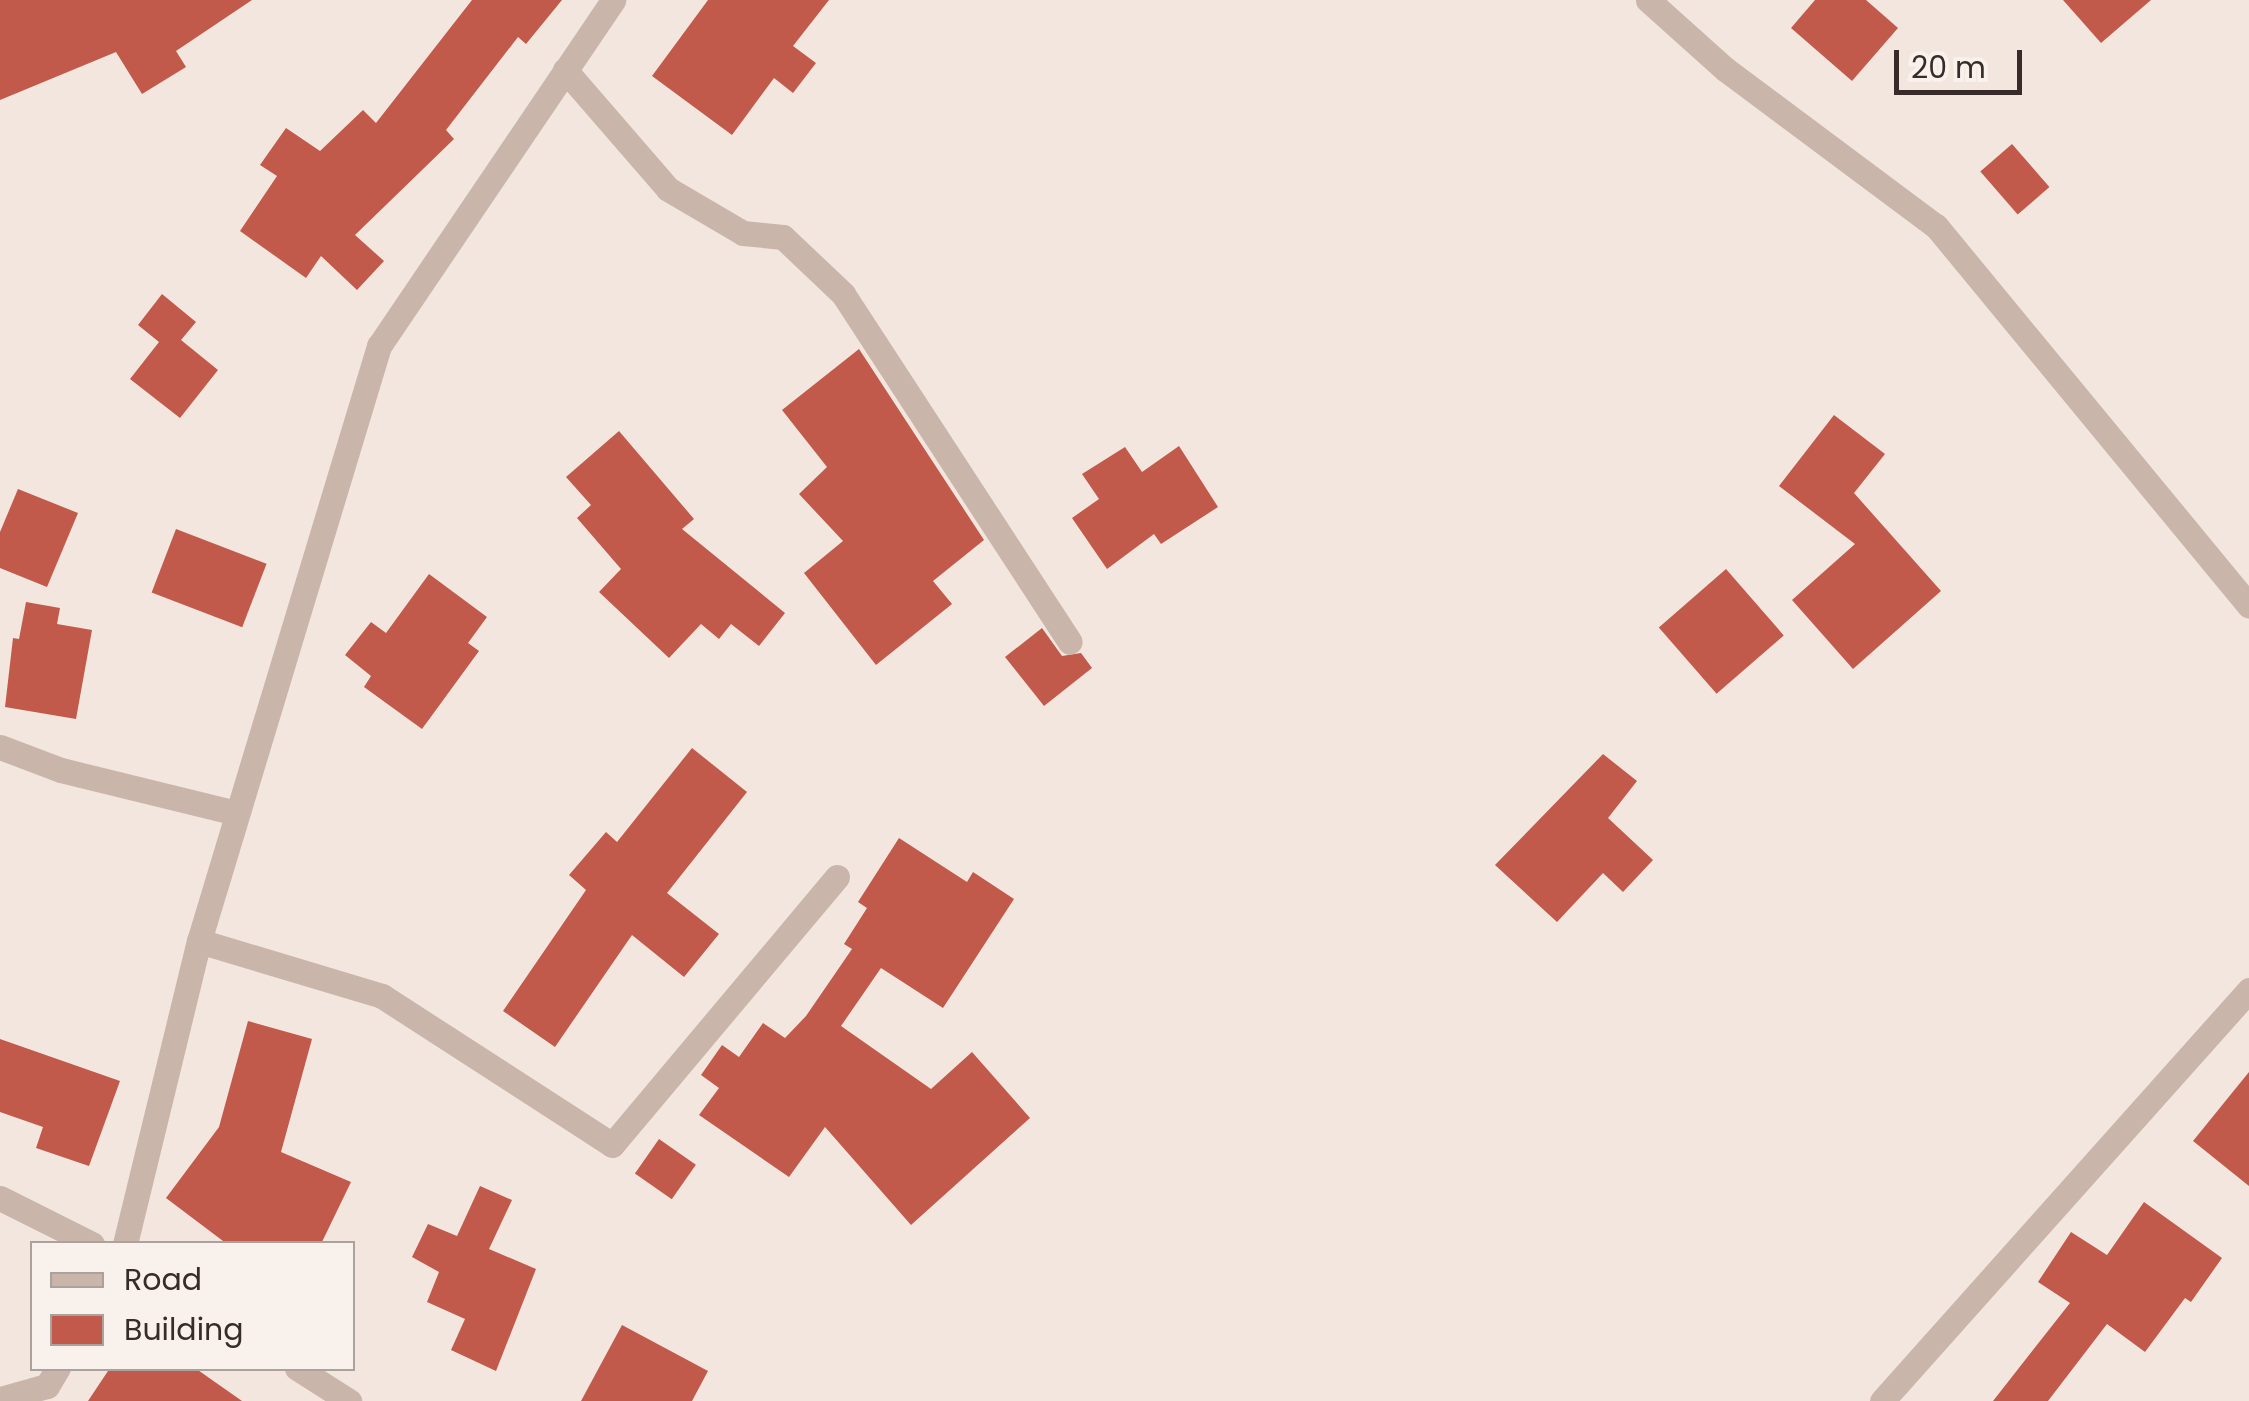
<!DOCTYPE html>
<style>
body{margin:0}
#map{position:relative;width:2249px;height:1401px;overflow:hidden;background:#f2e6de;font-family:Poppins,sans-serif}
div>[style]{position:absolute}
.building>*{inset:0;background:#c25a4c;transform-origin:0 0}
.minor>*{height:25px;margin:-12.5px;padding:0 12.5px;transform-origin:12.5px;border-radius:12.5px;background:#cab5aa}
span{translate:-50% -50%;white-space:nowrap;text-align:center;line-height:1.15;-webkit-text-stroke:8px #f9f1eb;paint-order:stroke}
.legend{position:absolute;left:30px;top:1241px;width:325px;height:130px;box-sizing:border-box;background:#f9f1eb;border:2px solid #aba29e;margin:0;padding:12px 18px;list-style:none;font-size:30px;color:#372c2a}
.legend li{display:flex;align-items:center;gap:20px;height:50px}
.legend b{width:50px;border:2px solid #aba29e}
.scale{position:absolute;left:1894px;top:50px;width:128px;height:45px;box-sizing:border-box;border:5px solid #372c2a;border-top:0;padding-left:12px;font-size:30px;line-height:35px;white-space:nowrap;color:#372c2a;-webkit-text-stroke:8px #f9f1eb;paint-order:stroke}
</style>
<div id="map">
<div class="building">
<i style="clip-path:polygon(0 0,252px 0,176px 51px,186px 67px,142px 94px,116px 52px,0 100px)"></i>
<i style="clip-path:polygon(472px 0,562px 0,526px 44px,518px 37px,446px 130px,454px 139px,355px 235px,384px 261px,357px 290px,321px 256px,306px 278px,240px 231px,277px 176px,260px 165px,286px 128px,320px 151px,363px 110px,376px 123px)"></i>
<i style="clip-path:polygon(708px 0,829px 0,793px 46px,816px 63px,793px 93px,774px 78px,732px 135px,652px 76px)"></i>
<i style="clip-path:polygon(1815px 0,1866px 0,1898px 28px,1852px 81px,1791px 28px)"></i>
<i style="clip-path:polygon(2063px 0,2151px 0,2101px 43px)"></i>
<i style="left:2012px;top:144px;width:57px;height:42px;rotate:49deg"></i>
<i style="clip-path:polygon(162px 294px,196px 322px,181px 340px,218px 370px,180px 418px,130px 379px,159px 342px,138px 325px)"></i>
<i style="clip-path:polygon(859px 349px,984px 540px,933px 581px,952px 604px,876px 665px,804px 573px,843px 541px,799px 494px,827px 467px,782px 410px)"></i>
<i style="clip-path:polygon(1834px 415px,1885px 454px,1854px 493px,1941px 591px,1853px 669px,1792px 600px,1855px 544px,1779px 486px)"></i>
<i style="clip-path:polygon(619px 431px,694px 519px,682px 529px,785px 613px,759px 646px,731px 624px,719px 639px,701px 624px,669px 658px,599px 592px,621px 569px,577px 518px,591px 505px,566px 477px)"></i>
<i style="clip-path:polygon(1179px 446px,1218px 507px,1161px 544px,1154px 534px,1107px 569px,1072px 518px,1099px 499px,1082px 474px,1125px 447px,1142px 472px)"></i>
<i style="clip-path:polygon(18px 489px,78px 513px,47px 587px,0 568px,0 532px)"></i>
<i style="left:176px;top:529px;width:97px;height:68px;rotate:21deg"></i>
<i style="left:1726px;top:569px;width:88px;height:89px;rotate:49deg"></i>
<i style="clip-path:polygon(429px 574px,487px 617px,468px 643px,479px 651px,422px 729px,364px 687px,371px 676px,345px 655px,371px 622px,386px 633px)"></i>
<i style="clip-path:polygon(26px 602px,60px 608px,57px 624px,92px 630px,76px 719px,5px 707px,13px 638px,19px 639px)"></i>
<i style="clip-path:polygon(1042px 628px,1062px 656px,1081px 653px,1092px 668px,1044px 706px,1005px 657px)"></i>
<i style="clip-path:polygon(692px 748px,747px 792px,667px 893px,719px 934px,684px 977px,632px 935px,555px 1047px,503px 1011px,586px 890px,569px 875px,606px 832px,617px 842px)"></i>
<i style="clip-path:polygon(1603px 754px,1637px 781px,1608px 818px,1653px 860px,1623px 892px,1603px 873px,1557px 922px,1495px 865px)"></i>
<i style="clip-path:polygon(899px 838px,967px 882px,973px 872px,1014px 899px,943px 1008px,881px 968px,841px 1026px,931px 1089px,972px 1052px,1030px 1118px,911px 1225px,825px 1127px,789px 1177px,699px 1115px,719px 1088px,701px 1075px,722px 1045px,739px 1057px,763px 1023px,785px 1038px,806px 1016px,852px 949px,844px 944px,867px 908px,858px 902px)"></i>
<i style="clip-path:polygon(248px 1021px,312px 1039px,281px 1152px,351px 1182px,321px 1244px,227px 1244px,166px 1198px,219px 1127px)"></i>
<i style="clip-path:polygon(0 1039px,120px 1081px,89px 1166px,36px 1148px,43px 1127px,0 1112px)"></i>
<i style="clip-path:polygon(2249px 1072px,2249px 1186px,2193px 1141px)"></i>
<i style="left:659px;top:1139px;width:45px;height:42px;rotate:35deg"></i>
<i style="clip-path:polygon(480px 1186px,512px 1200px,489px 1249px,536px 1269px,496px 1371px,451px 1350px,465px 1319px,427px 1302px,439px 1272px,412px 1257px,428px 1224px,457px 1236px)"></i>
<i style="clip-path:polygon(2144px 1202px,2222px 1258px,2191px 1302px,2185px 1298px,2145px 1352px,2107px 1324px,2048px 1401px,1993px 1401px,2070px 1303px,2038px 1282px,2071px 1232px,2107px 1255px)"></i>
<i style="clip-path:polygon(622px 1325px,708px 1371px,692px 1401px,581px 1401px)"></i>
<i style="clip-path:polygon(110px 1368px,195px 1368px,242px 1401px,88px 1401px)"></i>
</div>
<div class="minor">
<i style="left:1648px;top:0;width:103px;rotate:41.9deg"></i>
<i style="left:1725px;top:69px;width:263px;rotate:36.7deg"></i>
<i style="left:1936px;top:226px;width:492px;rotate:50.5deg"></i>
<i style="left:565px;top:70px;width:157px;rotate:49.1deg"></i>
<i style="left:668px;top:189px;width:87px;rotate:30.4deg"></i>
<i style="left:743px;top:233px;width:40px;rotate:5.7deg"></i>
<i style="left:783px;top:237px;width:83px;rotate:43.5deg"></i>
<i style="left:843px;top:294px;width:415px;rotate:56.9deg"></i>
<i style="left:0;top:747px;width:65px;rotate:20.7deg"></i>
<i style="left:61px;top:770px;width:180px;rotate:13.8deg"></i>
<i style="left:199px;top:941px;width:191px;rotate:16.7deg"></i>
<i style="left:382px;top:996px;width:274px;rotate:32.9deg"></i>
<i style="left:612px;top:1145px;width:350px;rotate:-50deg"></i>
<i style="left:0;top:1198px;width:103px;rotate:26.6deg"></i>
<i style="left:125px;top:1244px;width:312px;rotate:-76.3deg"></i>
<i style="left:199px;top:941px;width:622px;rotate:-73.17deg"></i>
<i style="left:379px;top:346px;width:418px;rotate:-55.9deg"></i>
<i style="left:297px;top:1368px;width:62px;rotate:32.4deg"></i>
<i style="left:0;top:1399px;width:49px;rotate:-15.5deg"></i>
<i style="left:47px;top:1386px;width:21px;rotate:-59deg"></i>
<i style="left:1882px;top:1401px;width:551px;rotate:-48.24deg"></i>
</div>
<ul class="legend">
<li><b style="height:12px;background:#cab5aa"></b>Road</li>
<li><b style="height:28px;background:#c25a4c"></b>Building</li>
</ul>
<div class="scale">20 m</div>
</div>
